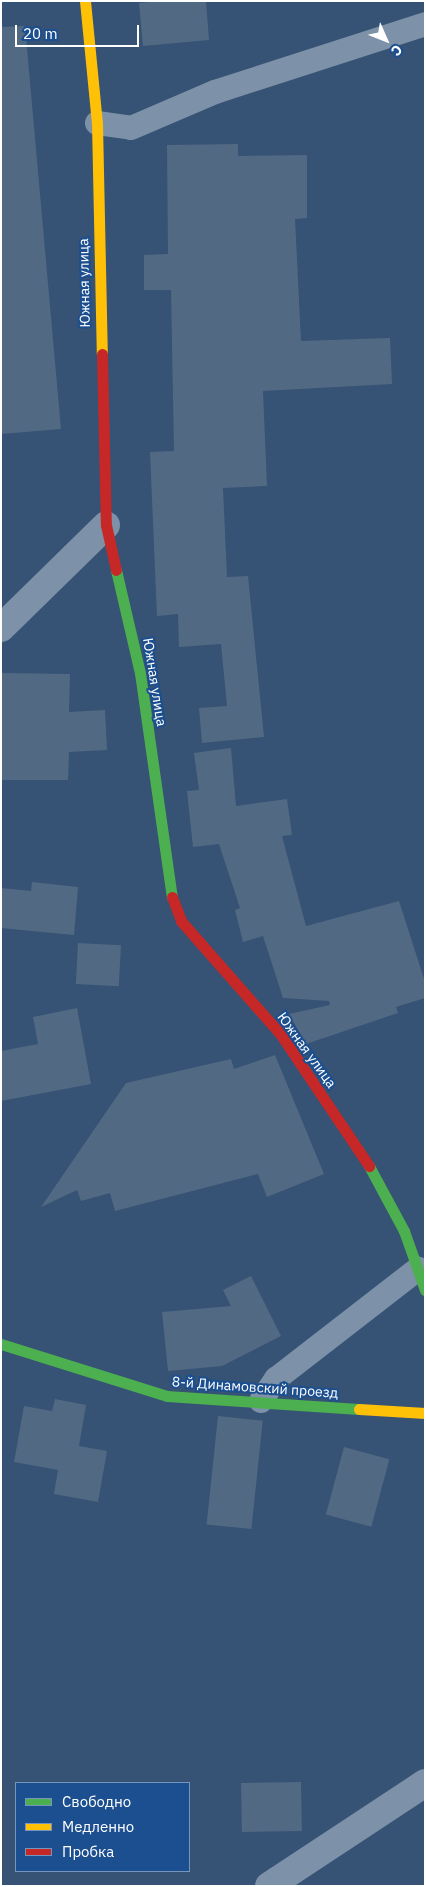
<!DOCTYPE html>
<meta charset="utf-8">
<style>
body{margin:0}
#map{position:relative;width:426px;height:1887px;overflow:hidden;background:#365274;font-family:"IBM Plex Sans",sans-serif}
div>[style]{position:absolute}
.building>*{inset:0;background:#526984;transform-origin:0 0}
.lane>*{height:24px;margin:-12px;padding:0 12px;transform-origin:12px;border-radius:12px;background:#7d92a8}
.street>*{height:28px;margin:-14px;padding:0 14px;transform-origin:14px;border-radius:14px;background:#7d92a8}
.fast>*{height:11px;margin:-5.5px;padding:0 5.5px;transform-origin:5.5px;border-radius:5.5px;background:#4caf50}
.slow>*{height:11px;margin:-5.5px;padding:0 5.5px;transform-origin:5.5px;border-radius:5.5px;background:#ffc107}
.jam>*{height:11px;margin:-5.5px;padding:0 5.5px;transform-origin:5.5px;border-radius:5.5px;background:#c62828}
span{translate:-50% -50%;white-space:nowrap;text-align:center;line-height:1.15;-webkit-text-stroke:4px #1b4f8f;paint-order:stroke}
.street-label{font-size:14px;color:#fff}
.frame{position:absolute;inset:0;border:2px solid #fff;pointer-events:none}
.legend{position:absolute;left:15px;top:1782px;width:175px;height:90px;box-sizing:border-box;background:#1b4f8f;border:1px solid #7695bc;margin:0;padding:6px 9px;list-style:none;font-size:15px;color:#fff}
.legend li{display:flex;align-items:center;gap:10px;height:25px}
.legend b{width:25px;border:1px solid #7695bc}
.north{position:absolute;left:361px;top:15px;width:50px;height:50px;-webkit-text-stroke:4px #1b4f8f;paint-order:stroke;rotate:134deg;font-size:14px;font-weight:700;line-height:20px;text-align:center;color:#fff}
.north::after{content:'';display:block;margin:auto;width:18px;height:22px;background:#fff;clip-path:polygon(50% 0,100% 100%,50% 72%,0 100%)}
.scale{position:absolute;left:15px;top:25px;width:124px;height:22px;box-sizing:border-box;border:2px solid #fff;border-top:0;padding-left:6px;font-size:15px;line-height:18px;white-space:nowrap;color:#fff;-webkit-text-stroke:4px #1b4f8f;paint-order:stroke}
</style>
<div id="map">
<div class="building">
<i style="clip-path:polygon(160px 1px,206px 1px,209px 40px,143px 46px,139px 3px)"></i>
<i style="clip-path:polygon(25px 26px,61px 429px,1px 434px,1px 27px)"></i>
<i style="clip-path:polygon(238px 144px,238px 156px,307px 155px,307px 218px,295px 219px,301px 341px,390px 338px,392px 384px,263px 391px,267px 486px,223px 488px,227px 577px,248px 576px,264px 737px,202px 743px,199px 708px,227px 706px,221px 644px,179px 647px,178px 614px,157px 616px,150px 452px,174px 451px,171px 290px,144px 290px,144px 255px,168px 254px,167px 145px)"></i>
<i style="clip-path:polygon(2px 673px,70px 674px,69px 712px,105px 710px,107px 750px,69px 752px,68px 780px,1px 780px)"></i>
<i style="clip-path:polygon(231px 748px,236px 806px,287px 799px,292px 835px,282px 836px,306px 926px,399px 901px,425px 982px,425px 998px,396px 1007px,398px 1013px,306px 1044px,289px 1014px,330px 1005px,329px 1001px,283px 998px,263px 936px,243px 942px,235px 910px,240px 908px,219px 844px,193px 847px,187px 791px,199px 790px,194px 753px)"></i>
<i style="clip-path:polygon(32px 882px,78px 887px,74px 935px,1px 928px,1px 888px,31px 891px)"></i>
<i style="left:78px;top:943px;width:43px;height:41px;rotate:3deg"></i>
<i style="clip-path:polygon(77px 1008px,91px 1084px,1px 1101px,1px 1051px,38px 1044px,33px 1017px)"></i>
<i style="clip-path:polygon(275px 1055px,324px 1174px,267px 1197px,258px 1174px,115px 1211px,110px 1193px,81px 1201px,77px 1190px,41px 1207px,126px 1083px,231px 1059px,234px 1069px)"></i>
<i style="clip-path:polygon(251px 1276px,281px 1336px,222px 1366px,168px 1371px,162px 1312px,231px 1306px,223px 1290px)"></i>
<i style="clip-path:polygon(55px 1399px,86px 1405px,79px 1446px,107px 1451px,98px 1502px,54px 1494px,58px 1470px,14px 1462px,24px 1406px,52px 1411px)"></i>
<i style="left:218px;top:1416px;width:45px;height:109px;rotate:6deg"></i>
<i style="left:344px;top:1447px;width:47px;height:70px;rotate:15deg"></i>
<i style="left:301px;top:1782px;width:49px;height:60px;rotate:89deg"></i>
</div>
<div class="lane">
<i style="left:97px;top:123px;width:34px;rotate:8deg"></i>
<i style="left:131px;top:128px;width:91px;rotate:-23.2deg"></i>
<i style="left:215px;top:92px;width:221px;rotate:-17.9deg"></i>
<i style="left:261px;top:1401px;width:27px;rotate:-56deg"></i>
<i style="left:276px;top:1379px;width:180px;rotate:-37.8deg"></i>
</div>
<div class="street">
<i style="left:1px;top:628px;width:147px;rotate:-44.4deg"></i>
<i style="left:269px;top:1886px;width:187px;rotate:-33.4deg"></i>
</div>
<div class="fast">
<i style="left:116px;top:570px;width:106px;rotate:76.9deg"></i>
<i style="left:140px;top:673px;width:226px;rotate:81.9deg"></i>
<i style="left:369px;top:1166px;width:74px;rotate:61.7deg"></i>
<i style="left:404px;top:1231px;width:63px;rotate:70.4deg"></i>
<i style="left:1px;top:1344px;width:174px;rotate:17.4deg"></i>
<i style="left:167px;top:1396px;width:192px;rotate:3.9deg"></i>
</div>
<div class="slow">
<i style="left:85px;top:1px;width:123px;rotate:84.4deg"></i>
<i style="left:97px;top:123px;width:231px;rotate:88.8deg"></i>
<i style="left:359px;top:1409px;width:66px;rotate:3.5deg"></i>
</div>
<div class="jam">
<i style="left:102px;top:354px;width:171px;rotate:88.7deg"></i>
<i style="left:106px;top:525px;width:46px;rotate:77.5deg"></i>
<i style="left:172px;top:897px;width:26px;rotate:69deg"></i>
<i style="left:181px;top:921px;width:152px;rotate:48.7deg"></i>
<i style="left:281px;top:1035px;width:158px;rotate:56.1deg"></i>
</div>
<div class="street-label">
<span style="left:84px;top:283px;rotate:-91deg">Южная улица</span>
<span style="left:155px;top:682px;rotate:81deg">Южная улица</span>
<span style="left:307px;top:1050px;rotate:54deg">Южная улица</span>
<span style="left:255px;top:1387px;rotate:4deg">8-й Динамовский проезд</span>
</div>
<div class="frame"></div>
<ul class="legend">
<li><b style="height:6px;background:#4caf50"></b>Свободно</li>
<li><b style="height:6px;background:#ffc107"></b>Медленно</li>
<li><b style="height:6px;background:#c62828"></b>Пробка</li>
</ul>
<div class="north">С</div>
<div class="scale">20 m</div>
</div>
